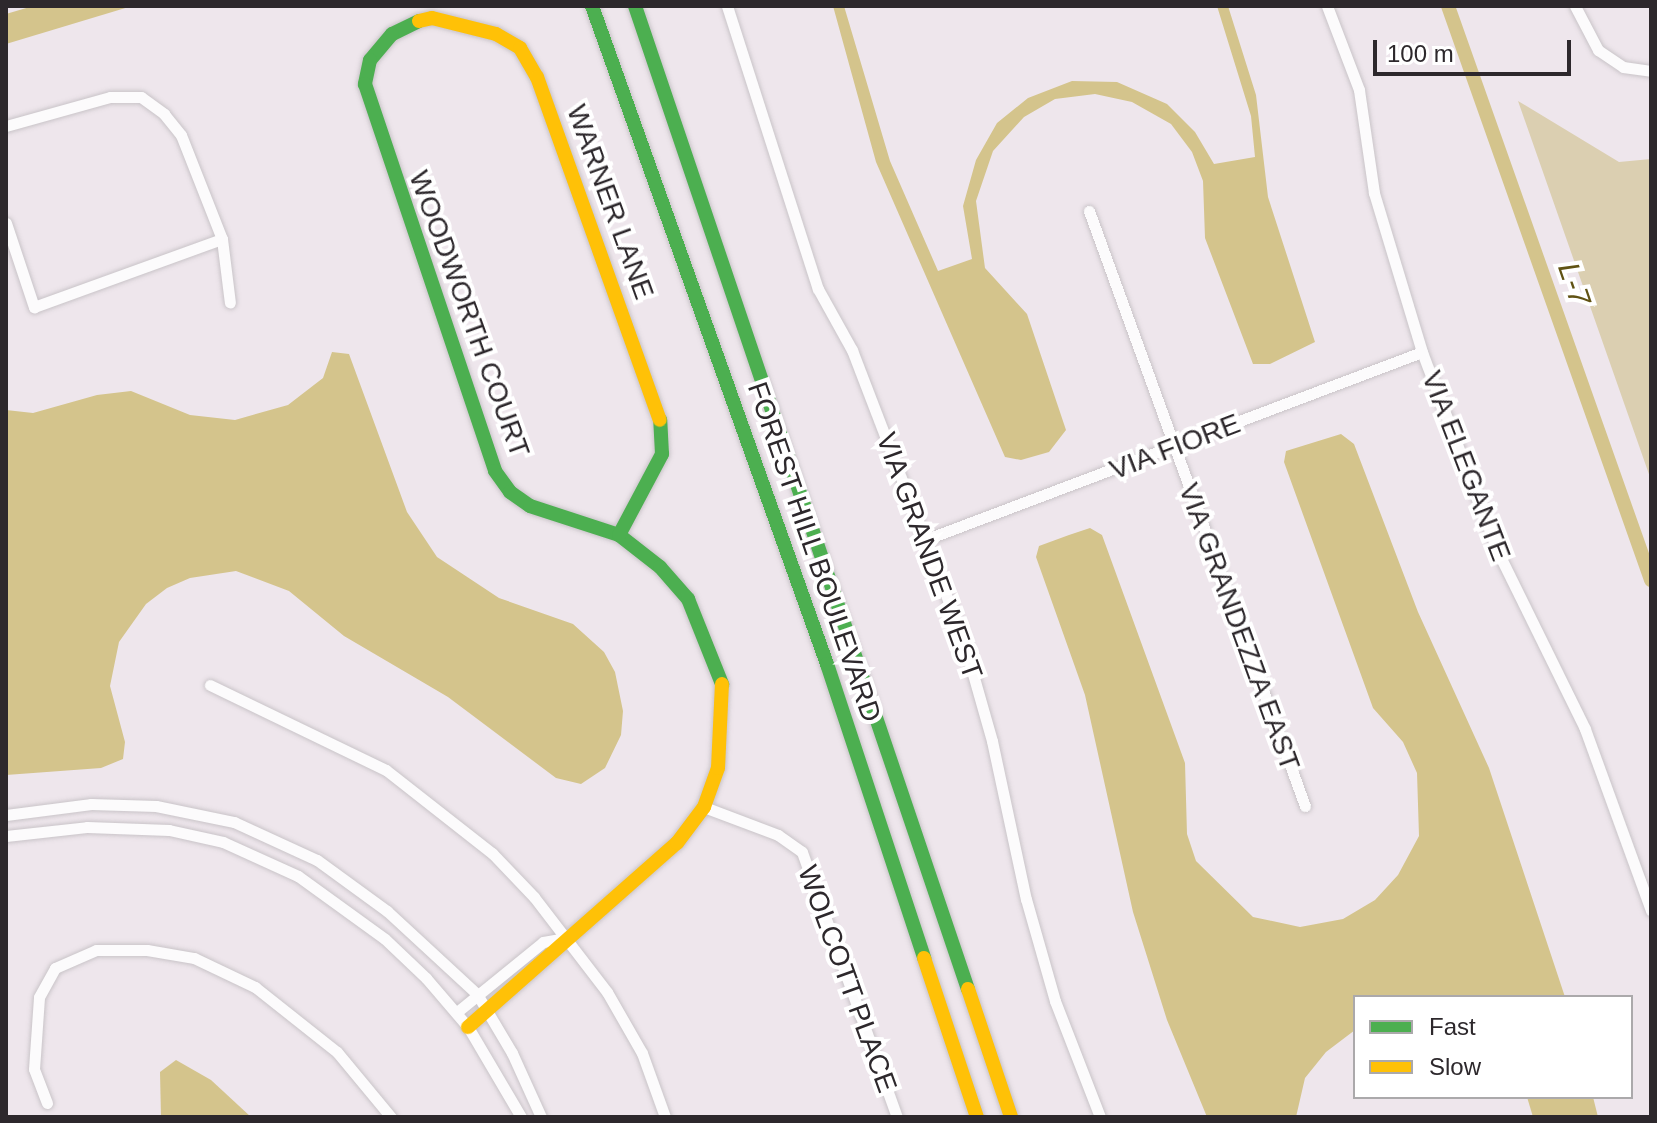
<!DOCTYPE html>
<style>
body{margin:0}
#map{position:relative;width:1657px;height:1123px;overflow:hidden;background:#eee6ec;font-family:Helvetica,sans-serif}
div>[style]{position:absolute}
.green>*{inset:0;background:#dbcfb1}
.water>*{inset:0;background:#d4c48c}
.canal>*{height:14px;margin:-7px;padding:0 7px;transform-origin:7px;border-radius:7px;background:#d4c48c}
.roads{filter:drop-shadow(0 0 2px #c9c4c8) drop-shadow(0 0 2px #c9c4c8)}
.street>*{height:11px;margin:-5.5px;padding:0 5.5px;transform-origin:5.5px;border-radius:5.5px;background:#fcfbfc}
.fast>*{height:14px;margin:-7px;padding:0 7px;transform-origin:7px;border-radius:7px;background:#4caf50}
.slow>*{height:14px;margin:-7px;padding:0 7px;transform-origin:7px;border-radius:7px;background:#ffc107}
span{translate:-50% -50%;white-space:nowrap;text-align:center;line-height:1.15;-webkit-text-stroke:8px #fff;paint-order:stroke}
.street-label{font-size:28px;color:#2d282c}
.water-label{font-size:30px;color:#605213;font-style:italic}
.frame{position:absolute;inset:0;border:8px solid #2d282c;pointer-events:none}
.legend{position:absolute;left:1353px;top:995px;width:280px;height:104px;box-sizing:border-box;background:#fff;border:2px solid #aba9ab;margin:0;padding:10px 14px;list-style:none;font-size:24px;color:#2d282c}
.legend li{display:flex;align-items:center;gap:16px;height:40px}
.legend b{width:40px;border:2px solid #aba9ab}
.scale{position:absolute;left:1373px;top:40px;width:198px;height:36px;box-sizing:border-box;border:4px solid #2d282c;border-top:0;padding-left:10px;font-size:24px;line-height:28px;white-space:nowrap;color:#2d282c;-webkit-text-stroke:6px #fff;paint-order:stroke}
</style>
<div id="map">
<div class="green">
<i style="clip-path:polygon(1518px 101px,1619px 162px,1651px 159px,1651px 480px)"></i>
</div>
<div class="water">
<i style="clip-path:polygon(33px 6px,132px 6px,6px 44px,6px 14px)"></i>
<i style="clip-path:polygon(833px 6px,844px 6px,890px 161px,938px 271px,972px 259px,963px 206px,976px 160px,997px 123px,1028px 98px,1072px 81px,1117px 82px,1167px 104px,1195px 132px,1214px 164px,1255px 157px,1251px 116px,1217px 6px,1228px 6px,1256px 95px,1268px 197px,1315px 342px,1270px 364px,1253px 364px,1205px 238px,1203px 181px,1192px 152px,1171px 124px,1132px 102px,1095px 94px,1055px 99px,1024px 117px,993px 151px,976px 201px,985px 268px,1027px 314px,1066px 430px,1049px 452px,1021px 460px,1005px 457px,876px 162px)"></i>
<i style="clip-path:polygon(332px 352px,349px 354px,407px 512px,437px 557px,499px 598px,573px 624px,604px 652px,615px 672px,623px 711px,621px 735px,605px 768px,581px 784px,556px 778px,448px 697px,344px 636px,289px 591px,236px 571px,190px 578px,167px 588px,146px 604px,119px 642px,110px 686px,125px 742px,123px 759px,101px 768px,6px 775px,6px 410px,33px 413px,97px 395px,131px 391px,190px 415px,235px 420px,288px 405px,323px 378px)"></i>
<i style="clip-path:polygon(1341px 434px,1354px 444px,1418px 612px,1489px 768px,1565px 997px,1355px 997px,1355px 1030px,1326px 1052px,1305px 1078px,1296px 1117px,1207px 1117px,1167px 1020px,1133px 912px,1085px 695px,1036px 557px,1039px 546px,1069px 535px,1090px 528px,1102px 535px,1185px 763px,1187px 834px,1196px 861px,1253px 917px,1300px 927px,1343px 919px,1375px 900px,1398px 875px,1419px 836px,1417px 773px,1403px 742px,1373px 708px,1284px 462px,1286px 451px)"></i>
<i style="clip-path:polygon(176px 1060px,211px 1080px,251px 1117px,161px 1117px,160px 1072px)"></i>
<i style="clip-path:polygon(1527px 1097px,1593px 1097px,1598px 1117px,1533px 1117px)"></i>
</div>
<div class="canal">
<i style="left:1448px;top:6px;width:609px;rotate:70.52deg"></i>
</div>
<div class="roads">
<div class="street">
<i style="left:727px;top:6px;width:297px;rotate:72.2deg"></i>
<i style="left:818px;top:289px;width:70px;rotate:60.9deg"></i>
<i style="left:852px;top:350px;width:310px;rotate:69deg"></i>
<i style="left:963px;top:639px;width:106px;rotate:74.1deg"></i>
<i style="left:992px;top:741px;width:162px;rotate:77.9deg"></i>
<i style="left:1026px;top:899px;width:106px;rotate:74.1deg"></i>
<i style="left:1055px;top:1001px;width:124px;rotate:68.8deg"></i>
<i style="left:1327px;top:6px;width:90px;rotate:69.1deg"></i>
<i style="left:1359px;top:90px;width:104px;rotate:81.7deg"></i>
<i style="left:1374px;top:193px;width:166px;rotate:73.2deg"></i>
<i style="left:1422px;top:352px;width:214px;rotate:69.2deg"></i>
<i style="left:1498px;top:552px;width:197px;rotate:63.8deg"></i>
<i style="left:1585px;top:729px;width:193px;rotate:70deg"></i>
<i style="left:1575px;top:6px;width:50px;rotate:62.4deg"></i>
<i style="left:1598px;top:50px;width:30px;rotate:34deg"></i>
<i style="left:1623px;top:67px;width:28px;rotate:8deg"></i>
<i style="left:6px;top:126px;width:108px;rotate:-15.6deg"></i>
<i style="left:110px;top:97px;width:31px"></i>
<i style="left:141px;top:97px;width:29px;rotate:36deg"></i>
<i style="left:164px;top:114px;width:27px;rotate:51deg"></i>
<i style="left:181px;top:135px;width:112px;rotate:68.5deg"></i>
<i style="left:222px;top:239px;width:64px;rotate:82.9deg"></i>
<i style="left:1089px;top:211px;width:633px;rotate:70.05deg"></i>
<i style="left:6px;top:223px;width:89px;rotate:71.6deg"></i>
<i style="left:34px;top:307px;width:200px;rotate:-19.9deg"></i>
<i style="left:927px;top:539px;width:529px;rotate:-20.7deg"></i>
<i style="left:210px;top:685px;width:195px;rotate:25.8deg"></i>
<i style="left:386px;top:770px;width:135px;rotate:38.1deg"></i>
<i style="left:492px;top:853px;width:61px;rotate:46.3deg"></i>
<i style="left:534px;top:897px;width:120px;rotate:52.5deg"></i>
<i style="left:607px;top:992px;width:70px;rotate:60.2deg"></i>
<i style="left:642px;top:1053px;width:68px;rotate:70.2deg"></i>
<i style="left:704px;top:807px;width:79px;rotate:20.7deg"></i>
<i style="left:778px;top:835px;width:29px;rotate:35deg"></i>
<i style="left:802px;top:852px;width:282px;rotate:70.3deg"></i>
<i style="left:6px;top:815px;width:86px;rotate:-7.4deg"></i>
<i style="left:91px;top:804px;width:65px;rotate:1.8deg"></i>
<i style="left:156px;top:806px;width:80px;rotate:11.6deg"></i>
<i style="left:234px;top:822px;width:91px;rotate:24.6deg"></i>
<i style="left:317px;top:860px;width:87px;rotate:36.1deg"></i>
<i style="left:387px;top:911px;width:122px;rotate:42.7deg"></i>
<i style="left:477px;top:994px;width:69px;rotate:59.3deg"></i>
<i style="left:512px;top:1053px;width:70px;rotate:65.6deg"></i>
<i style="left:6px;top:836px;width:81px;rotate:-6.3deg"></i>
<i style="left:87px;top:827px;width:82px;rotate:2.1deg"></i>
<i style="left:169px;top:830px;width:55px;rotate:12.5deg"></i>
<i style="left:223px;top:842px;width:82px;rotate:24.4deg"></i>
<i style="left:298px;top:876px;width:107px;rotate:35.9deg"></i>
<i style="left:385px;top:939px;width:57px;rotate:43.6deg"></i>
<i style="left:426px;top:978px;width:65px;rotate:49.4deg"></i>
<i style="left:468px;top:1027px;width:104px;rotate:59.5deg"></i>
<i style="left:457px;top:1012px;width:111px;rotate:-39.1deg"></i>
<i style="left:543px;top:942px;width:22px;rotate:-10deg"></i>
<i style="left:47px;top:1103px;width:36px;rotate:-111deg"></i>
<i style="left:34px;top:1069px;width:72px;rotate:-86deg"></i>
<i style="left:39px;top:997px;width:33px;rotate:-61deg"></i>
<i style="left:55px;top:968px;width:45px;rotate:-23.7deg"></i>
<i style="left:96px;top:950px;width:51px"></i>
<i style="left:147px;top:950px;width:48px;rotate:9.7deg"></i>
<i style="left:194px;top:958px;width:68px;rotate:25.4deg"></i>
<i style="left:255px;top:987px;width:105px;rotate:38.4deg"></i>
<i style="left:337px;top:1052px;width:85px;rotate:50.3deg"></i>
</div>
<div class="fast">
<i style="left:592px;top:6px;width:699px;rotate:70.35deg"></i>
<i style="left:827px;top:664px;width:310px;rotate:71.7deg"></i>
<i style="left:635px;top:6px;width:1038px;rotate:71.29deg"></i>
<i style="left:419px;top:21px;width:30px;rotate:154deg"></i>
<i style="left:392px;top:34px;width:34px;rotate:130deg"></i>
<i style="left:370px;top:60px;width:25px;rotate:102deg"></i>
<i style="left:365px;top:84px;width:408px;rotate:71.4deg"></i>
<i style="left:495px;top:471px;width:26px;rotate:54deg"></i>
<i style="left:510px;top:492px;width:24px;rotate:35deg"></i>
<i style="left:530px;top:506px;width:94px;rotate:18deg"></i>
<i style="left:619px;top:535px;width:52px;rotate:38deg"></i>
<i style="left:660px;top:567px;width:43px;rotate:48.8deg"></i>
<i style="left:688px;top:599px;width:92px;rotate:68.2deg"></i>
<i style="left:619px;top:535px;width:92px;rotate:-62deg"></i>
<i style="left:662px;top:454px;width:34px;rotate:-93deg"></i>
</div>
<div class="slow">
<i style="left:419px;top:21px;width:13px;rotate:-13deg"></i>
<i style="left:432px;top:18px;width:66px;rotate:14deg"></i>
<i style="left:496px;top:34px;width:28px;rotate:30deg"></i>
<i style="left:520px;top:48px;width:34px;rotate:60deg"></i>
<i style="left:537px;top:77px;width:364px;rotate:70.3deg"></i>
<i style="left:924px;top:958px;width:168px;rotate:71.6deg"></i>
<i style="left:968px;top:989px;width:135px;rotate:71.4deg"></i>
<i style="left:468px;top:1027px;width:278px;rotate:-41.4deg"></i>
<i style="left:677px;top:843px;width:45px;rotate:-53.1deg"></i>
<i style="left:704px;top:807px;width:41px;rotate:-70.3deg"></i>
<i style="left:718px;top:768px;width:84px;rotate:-87.3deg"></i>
</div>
</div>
<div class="street-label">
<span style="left:610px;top:202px;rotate:70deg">WARNER LANE</span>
<span style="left:469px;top:314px;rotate:70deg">WOODWORTH COURT</span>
<span style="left:1175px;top:447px;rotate:-21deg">VIA FIORE</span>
<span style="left:1466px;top:466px;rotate:69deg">VIA ELEGANTE</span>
<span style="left:814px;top:552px;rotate:71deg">FOREST HILL BOULEVARD</span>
<span style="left:929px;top:556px;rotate:70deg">VIA GRANDE WEST</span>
<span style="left:1239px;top:627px;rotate:70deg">VIA GRANDEZZA EAST</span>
<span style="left:847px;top:979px;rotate:70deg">WOLCOTT PLACE</span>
</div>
<div class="water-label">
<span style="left:1574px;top:284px;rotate:71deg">L-7</span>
</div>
<div class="frame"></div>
<ul class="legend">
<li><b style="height:10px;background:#4caf50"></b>Fast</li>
<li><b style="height:10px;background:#ffc107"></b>Slow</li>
</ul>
<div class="scale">100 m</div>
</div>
